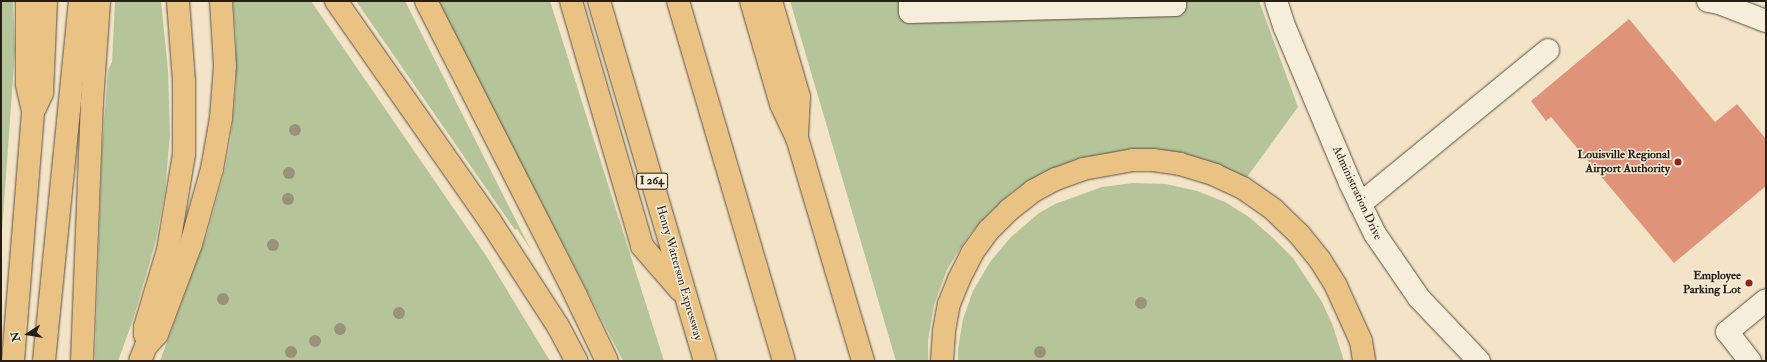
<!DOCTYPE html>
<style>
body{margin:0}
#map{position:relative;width:1767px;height:362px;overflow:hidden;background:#f3e4c8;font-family:"IM FELL Double Pica",serif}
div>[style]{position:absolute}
.green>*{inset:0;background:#b6c599}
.building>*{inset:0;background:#df9479}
.roads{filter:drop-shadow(0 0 1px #5a5040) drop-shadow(0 0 1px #5a5040)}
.minor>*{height:22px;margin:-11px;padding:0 11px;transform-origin:11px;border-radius:11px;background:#f7eddb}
.highway>*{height:22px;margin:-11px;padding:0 11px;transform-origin:11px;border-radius:11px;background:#eac284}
.trees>*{width:12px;height:12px;margin:-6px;border-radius:50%;background:#9a937a}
.dots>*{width:11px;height:11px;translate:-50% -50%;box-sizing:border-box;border:2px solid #f7eddb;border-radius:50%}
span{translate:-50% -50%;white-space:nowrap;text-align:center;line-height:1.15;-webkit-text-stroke:3px #f7eddb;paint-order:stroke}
.shield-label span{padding:1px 3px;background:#f7eddb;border:1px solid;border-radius:3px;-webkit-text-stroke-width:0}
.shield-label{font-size:11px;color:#271e13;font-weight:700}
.poi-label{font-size:12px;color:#271e13;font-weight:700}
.right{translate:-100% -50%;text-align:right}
.street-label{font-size:12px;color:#271e13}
.frame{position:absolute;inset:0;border:2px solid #271e13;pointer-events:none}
.north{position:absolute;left:8px;top:314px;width:40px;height:40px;-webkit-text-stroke:3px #f7eddb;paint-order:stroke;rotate:258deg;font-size:11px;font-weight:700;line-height:16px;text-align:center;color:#271e13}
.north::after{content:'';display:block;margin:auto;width:14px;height:18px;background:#271e13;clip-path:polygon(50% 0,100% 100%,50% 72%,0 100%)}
</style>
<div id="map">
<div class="green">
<i style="clip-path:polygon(1px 1px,13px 1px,15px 50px,1px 245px)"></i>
<i style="clip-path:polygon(115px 1px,161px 1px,168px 70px,170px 135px,165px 191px,160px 218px,155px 244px,133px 320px,118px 361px,95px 361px,102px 150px,108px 70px,112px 62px)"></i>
<i style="clip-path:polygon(233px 1px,311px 1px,487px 257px,550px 361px,160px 361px,207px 234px,225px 170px,231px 138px,236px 87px,236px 36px)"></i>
<i style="clip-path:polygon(356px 1px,405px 1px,531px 250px,517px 229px,515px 230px)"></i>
<i style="clip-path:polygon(438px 1px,550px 1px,664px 361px,623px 361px)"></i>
<i style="clip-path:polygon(790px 1px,1259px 1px,1298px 107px,1247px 177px,1089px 156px,1057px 167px,1028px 181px,1013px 191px,990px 212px,970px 234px,954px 258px,947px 270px,934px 305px,928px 341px,928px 361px,896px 361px)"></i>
<i style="clip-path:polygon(1133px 183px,1166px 184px,1197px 191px,1225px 202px,1249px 217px,1272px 237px,1293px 258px,1322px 302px,1333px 326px,1344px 361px,958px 361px,958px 349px,963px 319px,973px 291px,990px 262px,1011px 237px,1039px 213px,1055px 204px,1102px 187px)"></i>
</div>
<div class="building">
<i style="clip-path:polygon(1629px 19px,1715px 122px,1737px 104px,1766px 139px,1766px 186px,1674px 263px,1551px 117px,1546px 121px,1531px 101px)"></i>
</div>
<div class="roads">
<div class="minor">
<i style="left:910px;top:1px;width:11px;rotate:90deg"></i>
<i style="left:910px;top:12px;width:265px;rotate:-1.5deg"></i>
<i style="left:1175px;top:5px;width:4px;rotate:-90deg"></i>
<i style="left:1276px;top:1px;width:28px;rotate:72deg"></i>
<i style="left:1285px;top:28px;width:168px;rotate:67.2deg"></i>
<i style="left:1350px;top:183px;width:57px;rotate:63.9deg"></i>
<i style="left:1375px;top:234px;width:78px;rotate:55.5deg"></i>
<i style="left:1419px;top:298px;width:87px;rotate:46.4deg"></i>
<i style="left:1708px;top:1px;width:11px;rotate:10deg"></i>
<i style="left:1719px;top:3px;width:50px;rotate:21deg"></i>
<i style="left:1360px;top:204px;width:243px;rotate:-39.3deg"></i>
<i style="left:1750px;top:361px;width:37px;rotate:-128deg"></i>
<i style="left:1727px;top:332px;width:50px;rotate:-39.4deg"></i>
</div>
<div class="highway">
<i style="left:336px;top:1px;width:269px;rotate:55deg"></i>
<i style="left:490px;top:221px;width:125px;rotate:57.1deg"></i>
<i style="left:558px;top:326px;width:40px;rotate:62deg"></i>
<i style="left:426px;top:1px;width:331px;rotate:63deg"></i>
<i style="left:576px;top:296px;width:72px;rotate:64.5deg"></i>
<i style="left:571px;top:1px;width:255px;rotate:73.8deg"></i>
<i style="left:642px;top:246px;width:58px;rotate:49.2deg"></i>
<i style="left:599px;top:1px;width:375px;rotate:73.6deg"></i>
<i style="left:678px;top:1px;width:375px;rotate:73.6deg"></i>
<i style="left:751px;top:1px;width:107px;rotate:73.8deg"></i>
<i style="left:781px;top:104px;width:38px;rotate:65deg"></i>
<i style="left:797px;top:138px;width:233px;rotate:73.5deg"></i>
<i style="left:771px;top:1px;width:100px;rotate:73.7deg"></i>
<i style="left:799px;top:97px;width:38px;rotate:93deg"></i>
<i style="left:35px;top:108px;width:17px;rotate:-65deg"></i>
<i style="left:42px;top:93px;width:92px;rotate:-87.5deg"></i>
<i style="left:145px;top:335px;width:8px;rotate:-90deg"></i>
<i style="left:145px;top:327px;width:80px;rotate:-73.4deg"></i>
<i style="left:168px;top:250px;width:97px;rotate:-80.5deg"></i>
<i style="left:184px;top:154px;width:73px;rotate:-90deg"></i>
<i style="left:184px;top:81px;width:80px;rotate:-94.3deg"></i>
<i style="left:13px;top:361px;width:251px;rotate:-85.4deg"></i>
<i style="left:33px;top:111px;width:28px;rotate:-103deg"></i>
<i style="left:27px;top:84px;width:83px;rotate:-90deg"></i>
<i style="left:44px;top:361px;width:362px;rotate:-84.3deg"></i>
<i style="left:82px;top:361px;width:259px;rotate:-87.8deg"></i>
<i style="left:92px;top:102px;width:101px;rotate:-86deg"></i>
<i style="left:140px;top:361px;width:16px;rotate:-68deg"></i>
<i style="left:146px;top:346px;width:16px;rotate:-47deg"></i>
<i style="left:157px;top:334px;width:96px;rotate:-69.3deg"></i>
<i style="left:191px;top:244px;width:78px;rotate:-74.4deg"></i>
<i style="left:212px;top:169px;width:52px;rotate:-80deg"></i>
<i style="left:221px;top:118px;width:52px;rotate:-85.6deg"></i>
<i style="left:225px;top:66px;width:65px;rotate:-93.5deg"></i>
<i style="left:942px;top:361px;width:30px;rotate:-86deg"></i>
<i style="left:944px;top:331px;width:27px;rotate:-80deg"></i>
<i style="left:949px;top:304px;width:27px;rotate:-68deg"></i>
<i style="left:959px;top:279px;width:29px;rotate:-63deg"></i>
<i style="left:972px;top:253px;width:29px;rotate:-54deg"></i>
<i style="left:989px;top:230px;width:28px;rotate:-45deg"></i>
<i style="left:1009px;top:210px;width:31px;rotate:-38deg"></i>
<i style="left:1033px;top:191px;width:26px;rotate:-28deg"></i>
<i style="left:1056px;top:179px;width:29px;rotate:-20deg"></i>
<i style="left:1083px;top:169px;width:51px;rotate:-10.2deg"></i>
<i style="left:1133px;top:160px;width:20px"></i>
<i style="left:1153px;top:160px;width:27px;rotate:8deg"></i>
<i style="left:1180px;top:164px;width:37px;rotate:17deg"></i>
<i style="left:1215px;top:175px;width:31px;rotate:25deg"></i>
<i style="left:1243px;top:188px;width:38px;rotate:35deg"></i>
<i style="left:1274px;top:210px;width:35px;rotate:44deg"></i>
<i style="left:1299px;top:234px;width:33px;rotate:51deg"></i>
<i style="left:1320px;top:260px;width:31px;rotate:58deg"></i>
<i style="left:1336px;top:286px;width:60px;rotate:65.6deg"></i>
<i style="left:1361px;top:341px;width:20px;rotate:81deg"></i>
</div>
</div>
<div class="trees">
<i style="left:295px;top:130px"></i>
<i style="left:289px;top:173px"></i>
<i style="left:288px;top:199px"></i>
<i style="left:273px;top:245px"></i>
<i style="left:223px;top:299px"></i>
<i style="left:1141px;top:303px"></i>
<i style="left:399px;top:313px"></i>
<i style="left:340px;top:329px"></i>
<i style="left:315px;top:341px"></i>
<i style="left:291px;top:352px"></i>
<i style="left:1040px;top:352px"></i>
</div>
<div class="dots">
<i style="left:1678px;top:162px;background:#8f2418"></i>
<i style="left:1749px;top:283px;background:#8f2418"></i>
</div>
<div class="shield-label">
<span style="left:652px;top:181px">I 264</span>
</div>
<div class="poi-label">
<span class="right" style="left:1670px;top:162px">Louisville Regional<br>Airport Authority</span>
<span class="right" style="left:1741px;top:283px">Employee<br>Parking Lot</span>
</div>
<div class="street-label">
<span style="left:1357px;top:193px;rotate:65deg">Administration Drive</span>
<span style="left:679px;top:273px;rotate:74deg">Henry Watterson Expressway</span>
</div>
<div class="frame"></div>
<div class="north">N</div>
</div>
